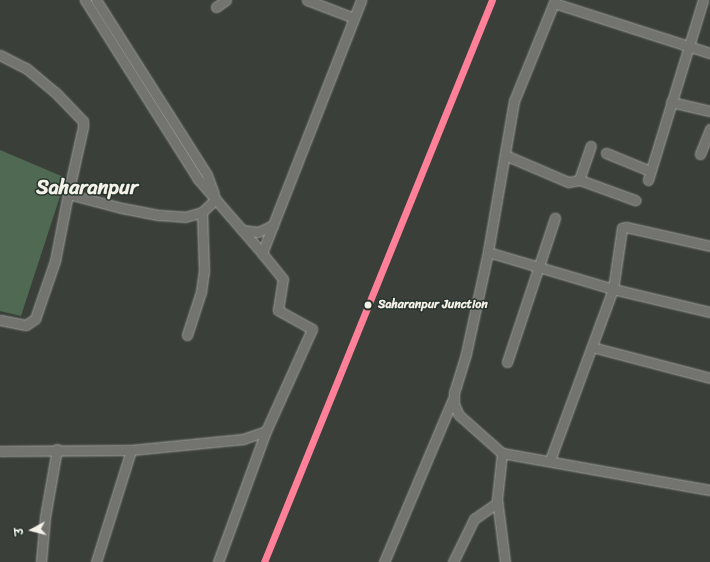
<!DOCTYPE html>
<meta charset="utf-8">
<style>
body{margin:0}
#map{position:relative;width:710px;height:562px;overflow:hidden;background:#3b3f3a;font-family:Sriracha,"Playpen Sans Deva",sans-serif}
div>[style]{position:absolute}
.green>*{inset:0;background:#506953}
.roads{filter:drop-shadow(0 0 1px #9fa09c) drop-shadow(0 0 1px #9fa09c)}
.minor>*{height:9px;margin:-4.5px;padding:0 4.5px;transform-origin:4.5px;border-radius:4.5px;background:#737470}
.rail-1>*{height:7px;margin:-3.5px;padding:0 3.5px;transform-origin:3.5px;border-radius:3.5px;background:#ff8098}
.dots>*{width:11px;height:11px;translate:-50% -50%;box-sizing:border-box;border:2px solid #26332d;border-radius:50%}
span{translate:-50% -50%;white-space:nowrap;text-align:center;line-height:1.15;-webkit-text-stroke:3px #26332d;paint-order:stroke}
.stop-label{font-size:12px;color:#f4f1e8;font-weight:700}
.left{translate:0 -50%;text-align:left}
.town-label{font-size:20px;color:#f4f1e8;font-weight:700}
.north{position:absolute;left:12px;top:510px;width:40px;height:40px;-webkit-text-stroke:3px #26332d;paint-order:stroke;rotate:263deg;font-size:11px;font-weight:700;line-height:16px;text-align:center;color:#f4f1e8}
.north::after{content:'';display:block;margin:auto;width:14px;height:18px;background:#f4f1e8;clip-path:polygon(50% 0,100% 100%,50% 72%,0 100%)}
</style>
<div id="map">
<div class="green">
<i style="clip-path:polygon(0 150px,66px 178px,21px 316px,0 311px)"></i>
</div>
<div class="roads">
<div class="minor">
<i style="left:85px;top:0;width:212px;rotate:57.7deg"></i>
<i style="left:198px;top:179px;width:98px;rotate:49.1deg"></i>
<i style="left:262px;top:253px;width:272px;rotate:-68.6deg"></i>
<i style="left:96px;top:0;width:207px;rotate:57.6deg"></i>
<i style="left:207px;top:175px;width:20px;rotate:70deg"></i>
<i style="left:307px;top:0;width:50px;rotate:21deg"></i>
<i style="left:555px;top:0;width:109px;rotate:112.1deg"></i>
<i style="left:514px;top:101px;width:153px;rotate:99.8deg"></i>
<i style="left:488px;top:252px;width:104px;rotate:102.2deg"></i>
<i style="left:466px;top:354px;width:41px;rotate:107.1deg"></i>
<i style="left:454px;top:393px;width:11px;rotate:90deg"></i>
<i style="left:454px;top:404px;width:12px;rotate:66deg"></i>
<i style="left:459px;top:415px;width:57px;rotate:41.5deg"></i>
<i style="left:502px;top:453px;width:211px;rotate:10.1deg"></i>
<i style="left:554px;top:3px;width:164px;rotate:17.8deg"></i>
<i style="left:216px;top:7px;width:12px;rotate:-35deg"></i>
<i style="left:0;top:55px;width:29px;rotate:27deg"></i>
<i style="left:26px;top:68px;width:38px;rotate:40deg"></i>
<i style="left:55px;top:92px;width:40px;rotate:46deg"></i>
<i style="left:83px;top:121px;width:6px;rotate:90deg"></i>
<i style="left:83px;top:127px;width:69px;rotate:102.6deg"></i>
<i style="left:671px;top:102px;width:40px;rotate:13deg"></i>
<i style="left:606px;top:153px;width:48px;rotate:22.2deg"></i>
<i style="left:700px;top:154px;width:27px;rotate:-68deg"></i>
<i style="left:505px;top:155px;width:69px;rotate:23.2deg"></i>
<i style="left:568px;top:182px;width:12px;rotate:-9deg"></i>
<i style="left:580px;top:180px;width:59px;rotate:20deg"></i>
<i style="left:579px;top:180px;width:36px;rotate:-71deg"></i>
<i style="left:648px;top:180px;width:188px;rotate:-73deg"></i>
<i style="left:242px;top:230px;width:16px;rotate:7deg"></i>
<i style="left:258px;top:232px;width:17px;rotate:-25deg"></i>
<i style="left:488px;top:252px;width:130px;rotate:16.5deg"></i>
<i style="left:613px;top:289px;width:100px;rotate:13.3deg"></i>
<i style="left:0;top:320px;width:26px;rotate:11deg"></i>
<i style="left:26px;top:325px;width:11px;rotate:-34deg"></i>
<i style="left:35px;top:319px;width:61px;rotate:-71deg"></i>
<i style="left:55px;top:261px;width:68px;rotate:-79deg"></i>
<i style="left:68px;top:194px;width:56px;rotate:14.5deg"></i>
<i style="left:122px;top:208px;width:38px;rotate:11deg"></i>
<i style="left:159px;top:215px;width:26px;rotate:4deg"></i>
<i style="left:185px;top:217px;width:18px;rotate:-16deg"></i>
<i style="left:202px;top:212px;width:19px;rotate:-43deg"></i>
<i style="left:187px;top:335px;width:45px;rotate:-72deg"></i>
<i style="left:201px;top:292px;width:21px;rotate:-82deg"></i>
<i style="left:204px;top:271px;width:59px;rotate:-91.9deg"></i>
<i style="left:592px;top:347px;width:122px;rotate:14.7deg"></i>
<i style="left:507px;top:362px;width:152px;rotate:-71.6deg"></i>
<i style="left:0;top:451px;width:131px;rotate:-0.4deg"></i>
<i style="left:131px;top:450px;width:113px;rotate:-5.6deg"></i>
<i style="left:243px;top:439px;width:24px;rotate:-19deg"></i>
<i style="left:266px;top:431px;width:112px;rotate:-65.7deg"></i>
<i style="left:312px;top:329px;width:39px;rotate:-151deg"></i>
<i style="left:278px;top:310px;width:31px;rotate:-81deg"></i>
<i style="left:283px;top:279px;width:33px;rotate:-129deg"></i>
<i style="left:502px;top:453px;width:46px;rotate:96.2deg"></i>
<i style="left:497px;top:499px;width:64px;rotate:82.8deg"></i>
<i style="left:550px;top:460px;width:182px;rotate:-69.8deg"></i>
<i style="left:613px;top:289px;width:62px;rotate:-81.6deg"></i>
<i style="left:622px;top:228px;width:4px;rotate:-14deg"></i>
<i style="left:626px;top:227px;width:86px;rotate:12.7deg"></i>
<i style="left:41px;top:562px;width:45px;rotate:-84.9deg"></i>
<i style="left:45px;top:517px;width:69px;rotate:-80deg"></i>
<i style="left:96px;top:562px;width:117px;rotate:-72.6deg"></i>
<i style="left:218px;top:562px;width:140px;rotate:-69.9deg"></i>
<i style="left:384px;top:562px;width:177px;rotate:-67.1deg"></i>
<i style="left:453px;top:562px;width:48px;rotate:-64deg"></i>
<i style="left:474px;top:519px;width:28px;rotate:-35deg"></i>
</div>
</div>
<div class="rail-1">
<i style="left:264px;top:562px;width:606px;rotate:-67.92deg"></i>
</div>
<div class="dots">
<i style="left:368px;top:305px;background:#f4f1e8"></i>
</div>
<div class="stop-label">
<span class="left" style="left:378px;top:305px">Saharanpur Junction</span>
</div>
<div class="town-label">
<span style="left:87px;top:187px">Saharanpur</span>
</div>
<div class="north">उ</div>
</div>
